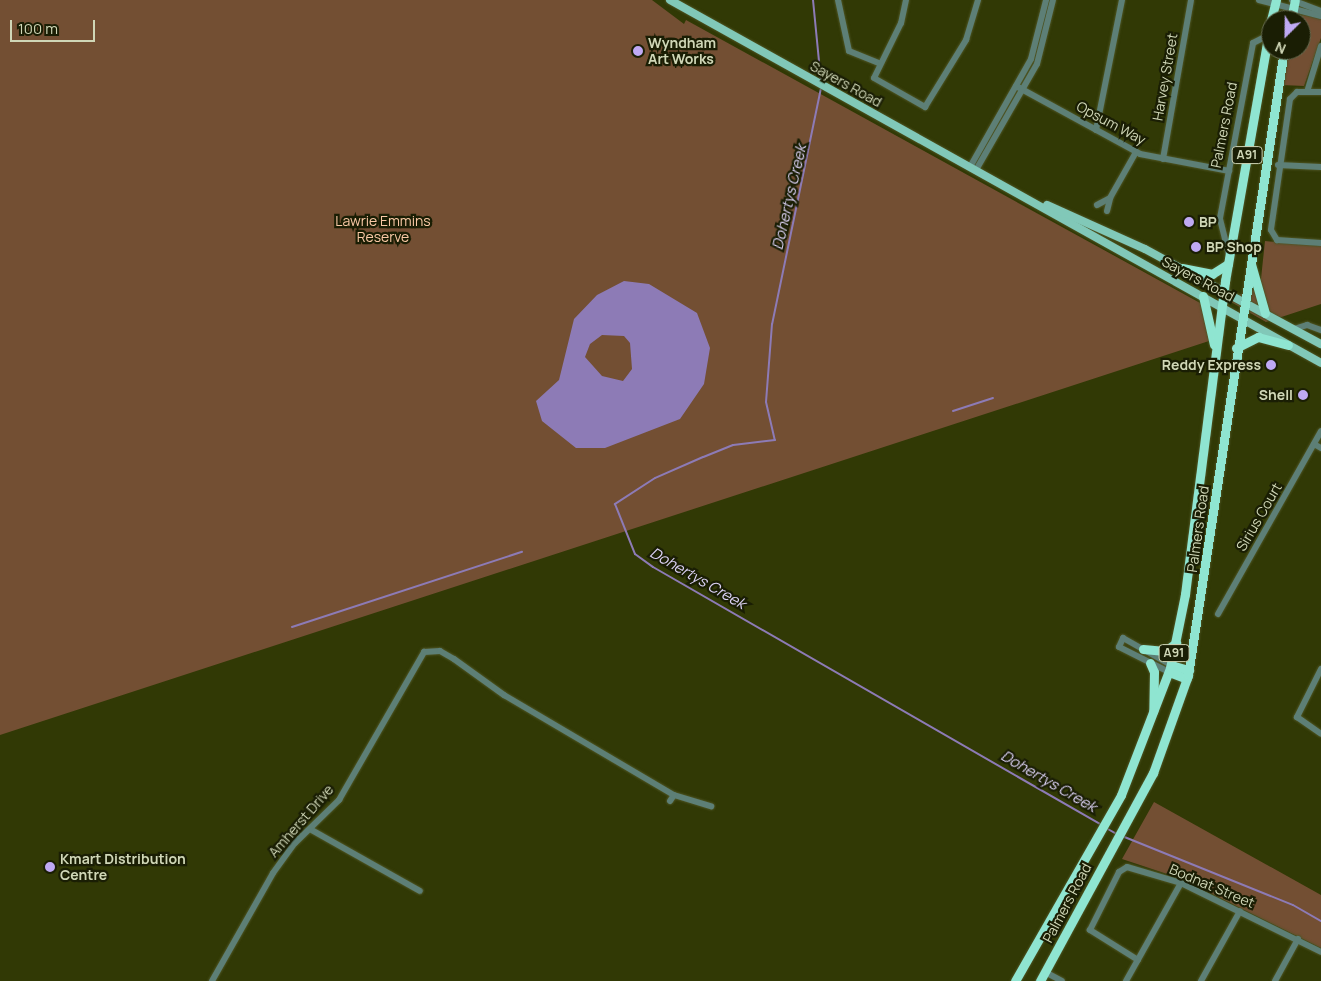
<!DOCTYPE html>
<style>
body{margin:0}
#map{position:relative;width:1321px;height:981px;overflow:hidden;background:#313905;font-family:Manrope,sans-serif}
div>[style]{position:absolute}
.green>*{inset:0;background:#734f33}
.water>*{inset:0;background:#8d7bb6}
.stream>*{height:2px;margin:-1px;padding:0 1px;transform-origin:1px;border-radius:1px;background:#8d7bb6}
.roads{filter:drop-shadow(0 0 1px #4e5525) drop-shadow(0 0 1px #4e5525)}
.minor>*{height:6px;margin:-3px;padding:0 3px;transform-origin:3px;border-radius:3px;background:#5d7f76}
.major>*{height:8px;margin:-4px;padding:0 4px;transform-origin:4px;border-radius:4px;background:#81c8b8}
.highway>*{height:9px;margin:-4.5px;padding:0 4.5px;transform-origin:4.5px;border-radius:4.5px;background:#8fe5d1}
.dots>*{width:14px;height:14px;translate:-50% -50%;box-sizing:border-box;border:2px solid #1a1e04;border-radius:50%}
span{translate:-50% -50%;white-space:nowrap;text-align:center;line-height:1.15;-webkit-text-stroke:4.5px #1a1e04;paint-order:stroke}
.shield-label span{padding:1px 4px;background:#1a1e04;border:1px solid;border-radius:4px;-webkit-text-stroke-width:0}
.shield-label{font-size:12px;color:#d0d7b7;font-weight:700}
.poi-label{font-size:14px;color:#d0d7b7;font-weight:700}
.left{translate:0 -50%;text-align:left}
.right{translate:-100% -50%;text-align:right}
.street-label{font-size:14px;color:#d0d7b7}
.park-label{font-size:14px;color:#fac9a6}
.water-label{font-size:15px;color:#dcd2f5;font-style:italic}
.north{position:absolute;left:1261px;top:10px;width:50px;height:50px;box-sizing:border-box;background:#1a1e04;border:1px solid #63684c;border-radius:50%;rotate:203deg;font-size:14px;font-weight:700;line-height:20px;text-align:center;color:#d0d7b7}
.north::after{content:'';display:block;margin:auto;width:18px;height:22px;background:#bfa9f4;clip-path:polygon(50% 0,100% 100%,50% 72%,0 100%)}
.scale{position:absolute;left:10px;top:20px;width:85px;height:22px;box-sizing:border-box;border:2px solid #d0d7b7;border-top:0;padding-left:6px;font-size:15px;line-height:18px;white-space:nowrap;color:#d0d7b7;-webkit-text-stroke:4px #1a1e04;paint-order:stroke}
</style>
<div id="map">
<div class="green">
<i style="clip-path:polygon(0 0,652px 0,684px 24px,686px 20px,1202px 304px,1209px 341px,0 735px)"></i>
<i style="clip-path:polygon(1303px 15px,1321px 18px,1321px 38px,1304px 86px,1282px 85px,1288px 50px,1301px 50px,1301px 20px,1294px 20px)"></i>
<i style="clip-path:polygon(1265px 241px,1321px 246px,1321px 304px,1266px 322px,1226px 299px,1260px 288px)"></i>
<i style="clip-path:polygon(1154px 802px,1321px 895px,1321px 948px,1182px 879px,1122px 859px)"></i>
</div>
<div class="water">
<i style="clip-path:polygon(evenodd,624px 281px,649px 284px,697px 313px,710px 348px,704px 384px,680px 419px,605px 448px,576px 448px,542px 421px,536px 401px,559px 380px,574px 319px,597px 295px,624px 281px,602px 335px,624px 336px,630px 343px,632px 369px,623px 381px,602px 376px,585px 357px,590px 344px,602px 335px)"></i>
</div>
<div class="stream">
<i style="left:813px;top:0;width:81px;rotate:84.4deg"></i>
<i style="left:821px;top:88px;width:241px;rotate:101.7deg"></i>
<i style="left:772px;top:324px;width:78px;rotate:94.4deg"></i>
<i style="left:766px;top:402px;width:39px;rotate:77deg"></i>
<i style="left:775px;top:440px;width:42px;rotate:173.2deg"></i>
<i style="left:733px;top:445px;width:32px;rotate:158deg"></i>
<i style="left:703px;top:457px;width:52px;rotate:156.4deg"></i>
<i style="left:655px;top:478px;width:48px;rotate:147deg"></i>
<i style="left:615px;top:504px;width:54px;rotate:68.2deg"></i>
<i style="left:635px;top:554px;width:22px;rotate:36deg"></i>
<i style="left:653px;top:567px;width:516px;rotate:29.9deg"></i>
<i style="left:953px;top:411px;width:42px;rotate:-18deg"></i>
<i style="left:292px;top:627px;width:242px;rotate:-18.1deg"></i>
<i style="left:1106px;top:828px;width:13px;rotate:29deg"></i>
<i style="left:1122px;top:836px;width:184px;rotate:22deg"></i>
<i style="left:1293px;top:905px;width:32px;rotate:30deg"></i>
</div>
<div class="roads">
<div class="minor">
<i style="left:838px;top:0;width:52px;rotate:77.8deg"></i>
<i style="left:849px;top:51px;width:32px;rotate:22deg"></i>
<i style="left:906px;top:0;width:24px;rotate:102deg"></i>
<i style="left:901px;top:23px;width:61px;rotate:116.1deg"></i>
<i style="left:874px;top:78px;width:59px;rotate:29.6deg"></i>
<i style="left:925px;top:107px;width:79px;rotate:-58.5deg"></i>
<i style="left:966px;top:40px;width:42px;rotate:-73.3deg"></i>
<i style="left:1259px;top:0;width:64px;rotate:14.5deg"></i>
<i style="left:1292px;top:0;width:31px;rotate:21deg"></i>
<i style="left:1016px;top:86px;width:141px;rotate:28.7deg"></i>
<i style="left:1140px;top:154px;width:91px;rotate:10.8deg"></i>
<i style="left:1307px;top:92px;width:48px;rotate:-73.1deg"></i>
<i style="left:1321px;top:92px;width:24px;rotate:180deg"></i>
<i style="left:1297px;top:92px;width:10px;rotate:135deg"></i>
<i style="left:1290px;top:99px;width:132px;rotate:98.3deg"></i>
<i style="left:1271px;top:230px;width:12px;rotate:59deg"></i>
<i style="left:1277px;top:240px;width:44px;rotate:3.9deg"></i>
<i style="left:1096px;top:130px;width:133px;rotate:-78.7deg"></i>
<i style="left:1163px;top:159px;width:161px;rotate:-80deg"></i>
<i style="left:1278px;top:165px;width:43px;rotate:2.7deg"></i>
<i style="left:970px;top:167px;width:124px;rotate:-60.5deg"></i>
<i style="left:1031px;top:59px;width:61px;rotate:-75.7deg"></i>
<i style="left:976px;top:170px;width:122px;rotate:-60.1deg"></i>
<i style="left:1037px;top:64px;width:66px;rotate:-76deg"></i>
<i style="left:1097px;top:205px;width:15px;rotate:-28deg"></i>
<i style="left:1110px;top:198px;width:53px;rotate:-60.5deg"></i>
<i style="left:1107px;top:211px;width:12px;rotate:-76deg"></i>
<i style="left:1229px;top:255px;width:38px;rotate:-104deg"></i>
<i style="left:1220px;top:218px;width:178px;rotate:-79.3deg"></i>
<i style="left:1253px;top:43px;width:16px;rotate:-27deg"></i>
<i style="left:1294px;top:329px;width:14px;rotate:-17deg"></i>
<i style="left:1307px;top:325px;width:15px;rotate:20deg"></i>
<i style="left:1314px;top:444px;width:8px;rotate:30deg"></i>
<i style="left:1218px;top:614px;width:210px;rotate:-60.6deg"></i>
<i style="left:1321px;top:669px;width:54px;rotate:116.6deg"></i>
<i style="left:1297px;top:717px;width:29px;rotate:35deg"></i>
<i style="left:1169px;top:672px;width:56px;rotate:-153.4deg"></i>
<i style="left:1119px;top:647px;width:10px;rotate:-66deg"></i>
<i style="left:1123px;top:638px;width:55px;rotate:29.4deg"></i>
<i style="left:670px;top:801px;width:7px;rotate:-56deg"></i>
<i style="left:674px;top:795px;width:39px;rotate:17deg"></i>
<i style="left:310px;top:829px;width:126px;rotate:29.4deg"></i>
<i style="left:1138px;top:960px;width:57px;rotate:-148deg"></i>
<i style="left:1090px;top:930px;width:65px;rotate:-63.4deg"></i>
<i style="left:1119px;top:872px;width:9px;rotate:-32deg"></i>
<i style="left:1127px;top:867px;width:56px;rotate:16.5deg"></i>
<i style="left:1181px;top:883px;width:156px;rotate:26.2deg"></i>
<i style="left:1045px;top:972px;width:19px;rotate:28deg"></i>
<i style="left:212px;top:981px;width:124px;rotate:-60.5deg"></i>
<i style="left:273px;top:873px;width:37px;rotate:-54deg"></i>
<i style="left:295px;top:843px;width:62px;rotate:-44.3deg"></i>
<i style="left:339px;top:800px;width:171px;rotate:-60.1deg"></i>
<i style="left:424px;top:652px;width:16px;rotate:-4deg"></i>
<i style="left:440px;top:651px;width:16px;rotate:30deg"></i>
<i style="left:454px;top:659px;width:62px;rotate:35.8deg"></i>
<i style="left:504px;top:695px;width:197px;rotate:30.5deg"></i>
<i style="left:1126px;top:981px;width:112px;rotate:-60.7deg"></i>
<i style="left:1201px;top:981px;width:80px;rotate:-60.9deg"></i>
<i style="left:1275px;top:981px;width:48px;rotate:-61.3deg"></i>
</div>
<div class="major">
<i style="left:670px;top:0;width:745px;rotate:29.14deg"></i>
<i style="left:1047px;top:205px;width:107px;rotate:24.2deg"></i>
<i style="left:1145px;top:249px;width:200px;rotate:28.4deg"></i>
</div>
<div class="highway">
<i style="left:1271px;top:20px;width:21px;rotate:-76deg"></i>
<i style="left:1291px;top:20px;width:20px;rotate:-79deg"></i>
<i style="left:1251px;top:264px;width:51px;rotate:74.1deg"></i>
<i style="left:1182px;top:268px;width:31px;rotate:11deg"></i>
<i style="left:1212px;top:274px;width:19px;rotate:-32deg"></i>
<i style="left:1203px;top:296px;width:50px;rotate:77.3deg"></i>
<i style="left:1236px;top:348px;width:25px;rotate:-27deg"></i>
<i style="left:1258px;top:337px;width:31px;rotate:15deg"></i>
<i style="left:1143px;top:649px;width:22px;rotate:5deg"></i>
<i style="left:1165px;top:651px;width:14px;rotate:-36deg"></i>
<i style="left:1150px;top:663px;width:10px;rotate:66deg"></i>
<i style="left:1154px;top:672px;width:39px;rotate:91deg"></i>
<i style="left:1171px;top:665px;width:19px;rotate:16deg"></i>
<i style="left:1169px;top:672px;width:19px;rotate:21deg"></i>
<i style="left:1015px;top:981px;width:214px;rotate:-60.3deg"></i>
<i style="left:1121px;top:795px;width:136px;rotate:-68.9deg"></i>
<i style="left:1170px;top:668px;width:76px;rotate:-78.5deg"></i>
<i style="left:1185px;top:594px;width:316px;rotate:-82.7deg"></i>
<i style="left:1225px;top:281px;width:265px;rotate:-80deg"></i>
<i style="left:1040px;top:981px;width:237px;rotate:-61.5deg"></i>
<i style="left:1153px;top:773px;width:104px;rotate:-70.3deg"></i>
<i style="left:1188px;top:675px;width:632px;rotate:-81.27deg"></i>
</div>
</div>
<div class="dots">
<i style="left:638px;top:51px;background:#bfa9f4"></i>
<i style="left:1189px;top:222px;background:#bfa9f4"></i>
<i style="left:1196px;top:247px;background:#bfa9f4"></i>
<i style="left:1271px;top:365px;background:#bfa9f4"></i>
<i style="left:1303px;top:395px;background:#bfa9f4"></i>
<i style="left:50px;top:867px;background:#bfa9f4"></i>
</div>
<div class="shield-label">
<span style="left:1247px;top:155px">A91</span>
<span style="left:1174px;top:653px">A91</span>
</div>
<div class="poi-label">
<span class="left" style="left:648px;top:51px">Wyndham<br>Art Works</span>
<span class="left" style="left:1199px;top:222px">BP</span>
<span class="left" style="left:1206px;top:247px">BP Shop</span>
<span class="right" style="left:1261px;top:365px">Reddy Express</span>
<span class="right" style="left:1293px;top:395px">Shell</span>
<span class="left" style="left:60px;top:867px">Kmart Distribution<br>Centre</span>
</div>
<div class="street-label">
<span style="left:1165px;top:77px;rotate:-80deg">Harvey Street</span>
<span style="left:846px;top:84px;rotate:29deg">Sayers Road</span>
<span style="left:1111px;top:123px;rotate:28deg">Opsum Way</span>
<span style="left:1224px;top:125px;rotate:-79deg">Palmers Road</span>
<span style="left:1198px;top:279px;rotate:28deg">Sayers Road</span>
<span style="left:1259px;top:517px;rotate:-60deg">Sirius Court</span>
<span style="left:1198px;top:529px;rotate:-82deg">Palmers Road</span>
<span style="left:301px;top:821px;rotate:-49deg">Amherst Drive</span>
<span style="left:1212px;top:886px;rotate:23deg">Bodnat Street</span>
<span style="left:1067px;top:903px;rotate:-62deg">Palmers Road</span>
</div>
<div class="park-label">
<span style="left:383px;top:229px">Lawrie Emmins<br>Reserve</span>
</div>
<div class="water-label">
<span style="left:789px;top:197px;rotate:-77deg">Dohertys Creek</span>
<span style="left:698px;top:578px;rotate:30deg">Dohertys Creek</span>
<span style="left:1049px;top:781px;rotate:30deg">Dohertys Creek</span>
</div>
<div class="north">N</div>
<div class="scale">100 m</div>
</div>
